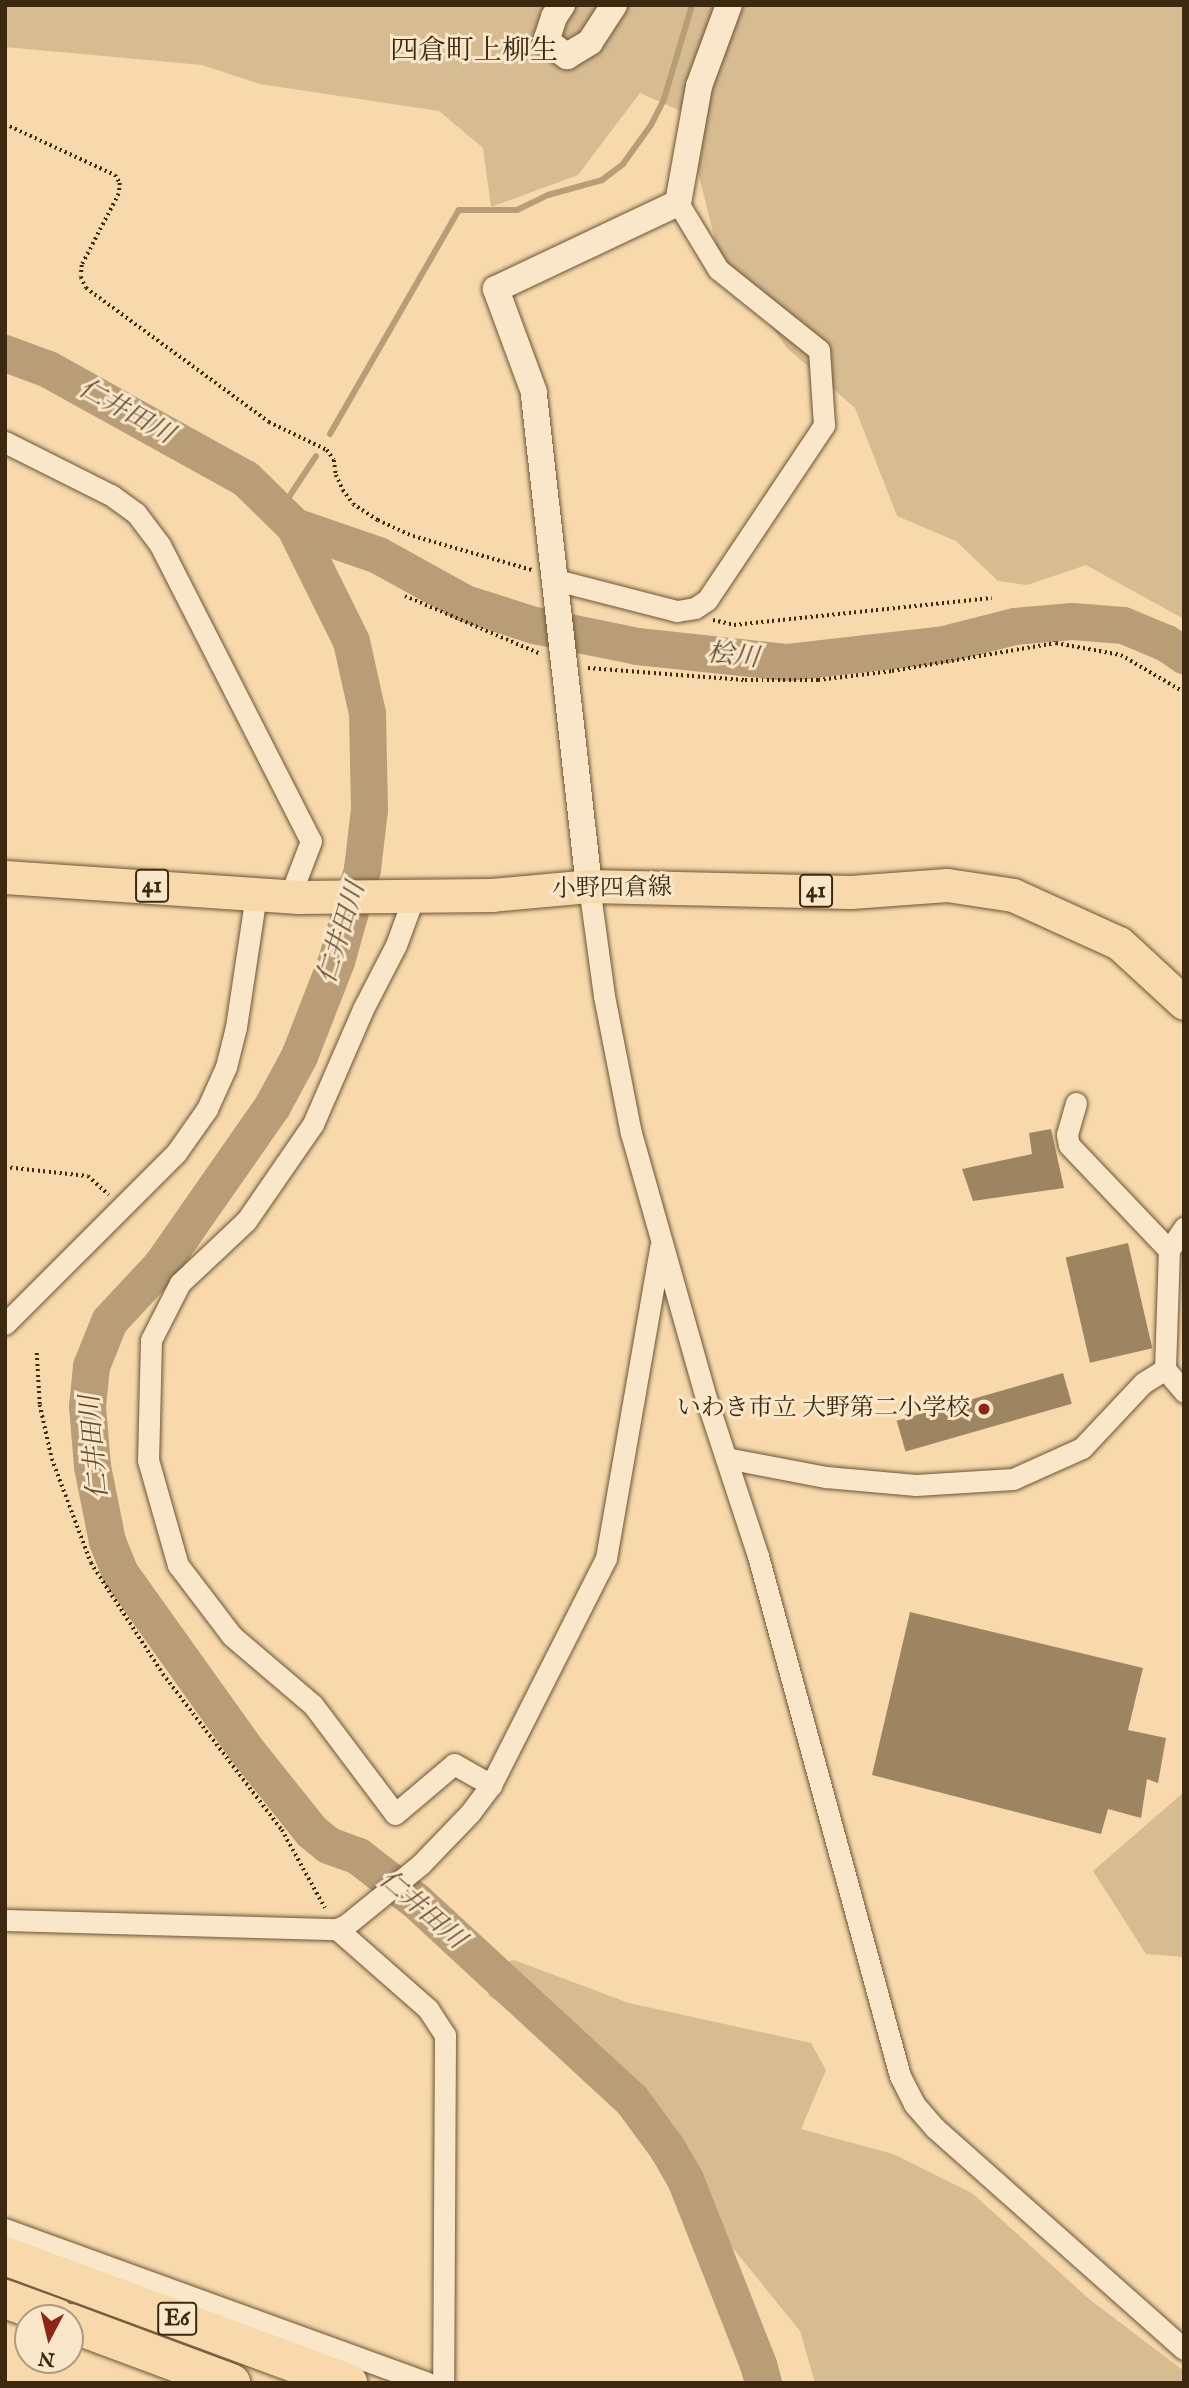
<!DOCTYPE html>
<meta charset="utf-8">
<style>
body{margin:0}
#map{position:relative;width:1189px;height:2388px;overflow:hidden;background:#f7d9ac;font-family:"IM FELL English","Noto Serif JP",serif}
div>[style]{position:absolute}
.green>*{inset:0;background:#d7bb91}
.stream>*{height:6px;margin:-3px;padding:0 3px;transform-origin:3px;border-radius:3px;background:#b89d77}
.river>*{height:37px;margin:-18.5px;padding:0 18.5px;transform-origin:18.5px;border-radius:18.5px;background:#b89d77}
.building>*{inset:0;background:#9e8561;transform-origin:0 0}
.path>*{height:3.5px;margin-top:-1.75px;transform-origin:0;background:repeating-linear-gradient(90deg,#3d290f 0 2px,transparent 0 5.5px)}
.roads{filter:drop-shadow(0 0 2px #6c5536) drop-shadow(0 0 2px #6c5536)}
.minor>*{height:21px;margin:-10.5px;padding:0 10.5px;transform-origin:10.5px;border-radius:10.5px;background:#fae6c9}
.tertiary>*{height:26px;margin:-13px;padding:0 13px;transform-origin:13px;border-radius:13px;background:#fae6c9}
.primary>*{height:33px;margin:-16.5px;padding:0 16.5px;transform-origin:16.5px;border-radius:16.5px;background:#f7d9ac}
.motorway>*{height:38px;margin:-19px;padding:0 19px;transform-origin:19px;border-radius:19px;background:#f7d9ac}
.dots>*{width:19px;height:19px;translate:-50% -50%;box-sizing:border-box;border:4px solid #fae6c9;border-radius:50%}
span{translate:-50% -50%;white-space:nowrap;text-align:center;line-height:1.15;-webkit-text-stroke:6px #fae6c9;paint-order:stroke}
.shield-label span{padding:2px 5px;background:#fae6c9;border:2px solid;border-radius:5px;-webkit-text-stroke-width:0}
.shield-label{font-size:23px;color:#3d290f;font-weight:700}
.street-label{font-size:24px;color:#3d290f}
.poi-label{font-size:24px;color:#3d290f}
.right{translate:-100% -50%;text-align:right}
.water-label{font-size:26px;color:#624c2e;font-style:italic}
.quarter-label{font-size:28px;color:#3d290f}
.frame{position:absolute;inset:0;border:7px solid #3d290f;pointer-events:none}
.north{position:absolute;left:14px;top:2304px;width:70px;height:70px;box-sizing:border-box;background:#fae6c9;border:2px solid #ae9a7f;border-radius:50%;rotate:187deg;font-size:19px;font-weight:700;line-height:28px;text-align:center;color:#3d290f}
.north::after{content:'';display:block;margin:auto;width:24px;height:32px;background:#8f2418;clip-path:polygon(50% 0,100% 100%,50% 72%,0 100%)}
</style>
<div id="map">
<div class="green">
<i style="clip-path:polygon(5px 5px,1184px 5px,1184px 619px,1086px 565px,1027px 585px,998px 581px,956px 541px,897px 516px,855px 408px,787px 348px,718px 252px,683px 112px,640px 93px,578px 175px,491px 207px,483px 148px,439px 111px,260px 84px,202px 65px,5px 47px)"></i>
<i style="clip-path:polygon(1184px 1792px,1184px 1957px,1146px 1954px,1093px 1871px)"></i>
<i style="clip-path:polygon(514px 1960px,629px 2003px,811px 2043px,826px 2070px,801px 2129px,893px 2154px,972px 2193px,1089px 2299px,1184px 2371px,1184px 2383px,815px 2383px,800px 2331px,719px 2231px,670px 2149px,565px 2045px,489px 1996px,482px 1968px)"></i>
</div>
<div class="stream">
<i style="left:330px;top:434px;width:258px;rotate:-60.1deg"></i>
<i style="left:459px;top:210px;width:58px"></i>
<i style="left:517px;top:210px;width:34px;rotate:-26deg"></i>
<i style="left:548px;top:195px;width:56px;rotate:-15.5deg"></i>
<i style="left:602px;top:180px;width:26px;rotate:-37deg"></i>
<i style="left:623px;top:164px;width:48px;rotate:-54.3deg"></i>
<i style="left:651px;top:125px;width:29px;rotate:-63deg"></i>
<i style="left:664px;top:99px;width:98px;rotate:-73.4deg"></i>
<i style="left:279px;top:512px;width:67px;rotate:-56.5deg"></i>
</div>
<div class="river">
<i style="left:5px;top:353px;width:46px;rotate:20.4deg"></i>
<i style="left:48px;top:369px;width:225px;rotate:29deg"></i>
<i style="left:245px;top:478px;width:69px;rotate:44.4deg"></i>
<i style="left:294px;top:526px;width:128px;rotate:63.6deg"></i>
<i style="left:351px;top:641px;width:74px;rotate:77.5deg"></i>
<i style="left:367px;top:713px;width:96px;rotate:88.8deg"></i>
<i style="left:369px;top:809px;width:60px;rotate:96.7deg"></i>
<i style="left:362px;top:869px;width:96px;rotate:105.8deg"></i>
<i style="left:336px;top:961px;width:102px;rotate:111.3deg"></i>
<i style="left:299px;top:1056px;width:57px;rotate:118.4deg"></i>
<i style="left:272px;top:1106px;width:194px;rotate:124.9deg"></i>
<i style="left:161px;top:1265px;width:76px;rotate:132.9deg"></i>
<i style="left:109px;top:1321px;width:48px;rotate:111.8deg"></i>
<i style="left:91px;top:1366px;width:40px;rotate:95.7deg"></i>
<i style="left:87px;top:1406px;width:60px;rotate:85.2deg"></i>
<i style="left:92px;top:1466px;width:76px;rotate:78.7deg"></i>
<i style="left:107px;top:1541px;width:35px;rotate:68deg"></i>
<i style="left:120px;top:1573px;width:214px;rotate:54.5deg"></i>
<i style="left:244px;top:1747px;width:107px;rotate:51.4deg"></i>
<i style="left:311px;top:1831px;width:22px;rotate:39deg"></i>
<i style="left:328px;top:1845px;width:32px;rotate:20deg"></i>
<i style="left:358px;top:1856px;width:72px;rotate:37.7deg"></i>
<i style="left:415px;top:1900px;width:294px;rotate:42.7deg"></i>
<i style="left:631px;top:2099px;width:61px;rotate:53.7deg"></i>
<i style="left:667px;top:2148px;width:36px;rotate:60deg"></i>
<i style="left:685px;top:2179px;width:199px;rotate:68.5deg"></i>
<i style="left:758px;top:2364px;width:20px;rotate:75deg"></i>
<i style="left:294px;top:526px;width:89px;rotate:19deg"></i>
<i style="left:378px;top:555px;width:99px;rotate:28.9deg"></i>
<i style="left:465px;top:603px;width:72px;rotate:17.7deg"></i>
<i style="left:534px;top:625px;width:105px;rotate:11.5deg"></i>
<i style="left:637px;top:646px;width:151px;rotate:6.1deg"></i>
<i style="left:787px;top:662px;width:158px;rotate:-6.5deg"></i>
<i style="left:944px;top:644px;width:72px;rotate:-14.4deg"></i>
<i style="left:1014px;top:626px;width:58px;rotate:-4.9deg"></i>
<i style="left:1072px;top:621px;width:51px;rotate:4.5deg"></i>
<i style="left:1123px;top:625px;width:47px;rotate:22.7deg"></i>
<i style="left:1166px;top:643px;width:22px;rotate:34deg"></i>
</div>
<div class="building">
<i style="clip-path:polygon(1051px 1129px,1064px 1188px,973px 1201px,962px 1169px,1032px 1154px,1029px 1133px)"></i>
<i style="left:1128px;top:1243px;width:108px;height:64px;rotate:77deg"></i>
<i style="left:1063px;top:1373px;width:32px;height:173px;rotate:74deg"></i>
<i style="clip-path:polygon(910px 1612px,1143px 1668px,1128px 1730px,1166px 1738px,1158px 1783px,1147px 1779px,1141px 1818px,1108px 1809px,1101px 1834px,872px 1775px)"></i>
</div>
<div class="path">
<i style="left:5px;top:124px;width:121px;rotate:24.9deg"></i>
<i style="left:115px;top:175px;width:9px;rotate:58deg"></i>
<i style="left:120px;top:183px;width:11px;rotate:95deg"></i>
<i style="left:119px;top:194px;width:80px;rotate:117.5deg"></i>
<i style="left:82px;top:265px;width:12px;rotate:95deg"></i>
<i style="left:81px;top:277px;width:12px;rotate:66deg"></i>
<i style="left:86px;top:288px;width:227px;rotate:36.2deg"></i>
<i style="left:269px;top:422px;width:64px;rotate:25.8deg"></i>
<i style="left:327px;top:450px;width:12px;rotate:55deg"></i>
<i style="left:334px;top:460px;width:15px;rotate:82deg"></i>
<i style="left:336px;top:475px;width:17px;rotate:65deg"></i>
<i style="left:343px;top:490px;width:17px;rotate:54deg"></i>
<i style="left:353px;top:504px;width:30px;rotate:33deg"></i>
<i style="left:378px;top:520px;width:38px;rotate:25deg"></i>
<i style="left:413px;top:536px;width:124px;rotate:15.9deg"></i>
<i style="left:405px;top:596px;width:148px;rotate:23.1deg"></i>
<i style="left:713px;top:620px;width:22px;rotate:13deg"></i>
<i style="left:734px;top:625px;width:259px;rotate:-6deg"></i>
<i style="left:588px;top:668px;width:157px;rotate:4.4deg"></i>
<i style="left:745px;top:680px;width:73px"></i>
<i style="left:818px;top:680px;width:75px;rotate:-6.9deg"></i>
<i style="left:892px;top:671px;width:166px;rotate:-9.7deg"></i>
<i style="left:1056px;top:643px;width:66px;rotate:10.5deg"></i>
<i style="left:1121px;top:655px;width:73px;rotate:30.4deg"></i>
<i style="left:5px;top:1167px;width:83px;rotate:6.2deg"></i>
<i style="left:88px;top:1176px;width:28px;rotate:42deg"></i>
<i style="left:37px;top:1353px;width:52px;rotate:86.7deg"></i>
<i style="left:40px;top:1405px;width:55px;rotate:77.5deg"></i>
<i style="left:52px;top:1459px;width:111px;rotate:69.4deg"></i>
<i style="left:91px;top:1563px;width:132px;rotate:57deg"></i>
<i style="left:163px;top:1674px;width:196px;rotate:52.7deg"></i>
<i style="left:282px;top:1830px;width:89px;rotate:61.1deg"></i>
</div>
<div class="roads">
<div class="minor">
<i style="left:5px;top:442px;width:119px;rotate:26.6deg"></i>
<i style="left:111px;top:495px;width:31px;rotate:36deg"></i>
<i style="left:136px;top:513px;width:40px;rotate:53deg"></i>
<i style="left:160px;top:545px;width:332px;rotate:63deg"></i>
<i style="left:311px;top:841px;width:59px;rotate:110.9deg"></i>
<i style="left:556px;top:580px;width:125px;rotate:14.4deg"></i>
<i style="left:677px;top:611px;width:18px;rotate:-9deg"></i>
<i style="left:695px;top:608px;width:14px;rotate:-34deg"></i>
<i style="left:707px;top:600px;width:211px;rotate:-56.2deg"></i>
<i style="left:824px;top:425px;width:75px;rotate:-93.8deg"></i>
<i style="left:819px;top:350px;width:129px;rotate:-141.3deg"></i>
<i style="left:718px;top:269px;width:77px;rotate:-121.2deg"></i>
<i style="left:589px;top:886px;width:111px;rotate:82.2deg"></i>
<i style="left:604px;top:996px;width:140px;rotate:78.9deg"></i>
<i style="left:631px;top:1133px;width:279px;rotate:74.2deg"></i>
<i style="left:707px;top:1401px;width:163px;rotate:71.8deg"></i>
<i style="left:758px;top:1556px;width:539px;rotate:74.73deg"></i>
<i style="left:900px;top:2076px;width:31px;rotate:63deg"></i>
<i style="left:914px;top:2104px;width:32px;rotate:49deg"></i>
<i style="left:935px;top:2128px;width:333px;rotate:41.6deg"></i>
<i style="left:414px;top:896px;width:52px;rotate:110.2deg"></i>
<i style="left:396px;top:945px;width:72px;rotate:117.3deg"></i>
<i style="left:363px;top:1009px;width:125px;rotate:113.5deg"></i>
<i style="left:313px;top:1124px;width:118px;rotate:124.6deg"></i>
<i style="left:246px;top:1221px;width:91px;rotate:136.8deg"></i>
<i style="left:180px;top:1283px;width:64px;rotate:117deg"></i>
<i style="left:151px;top:1340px;width:120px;rotate:91.4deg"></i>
<i style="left:148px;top:1460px;width:109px;rotate:74.1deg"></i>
<i style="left:178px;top:1565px;width:89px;rotate:52.7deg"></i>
<i style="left:232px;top:1636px;width:106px;rotate:40.4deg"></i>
<i style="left:313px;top:1705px;width:136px;rotate:53deg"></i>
<i style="left:395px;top:1814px;width:77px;rotate:-40.3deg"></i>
<i style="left:454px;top:1764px;width:43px;rotate:29.6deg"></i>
<i style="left:1076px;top:1103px;width:33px;rotate:106deg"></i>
<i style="left:1067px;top:1135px;width:10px;rotate:79deg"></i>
<i style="left:1069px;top:1145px;width:145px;rotate:46.4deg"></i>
<i style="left:5px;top:1324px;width:242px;rotate:-45deg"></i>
<i style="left:176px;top:1153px;width:54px;rotate:-54.8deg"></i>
<i style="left:207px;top:1109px;width:46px;rotate:-65.7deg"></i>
<i style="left:226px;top:1067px;width:41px;rotate:-76deg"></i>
<i style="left:236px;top:1027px;width:134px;rotate:-81.4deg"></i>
<i style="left:1165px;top:1369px;width:30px;rotate:50deg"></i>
<i style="left:726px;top:1458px;width:102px;rotate:10.8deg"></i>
<i style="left:826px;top:1477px;width:90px;rotate:5.1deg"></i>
<i style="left:916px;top:1485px;width:97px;rotate:-3.5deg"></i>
<i style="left:1013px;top:1479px;width:76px;rotate:-24.2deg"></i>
<i style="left:1082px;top:1448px;width:89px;rotate:-46.8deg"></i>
<i style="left:1143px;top:1383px;width:26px;rotate:-32deg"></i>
<i style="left:1165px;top:1369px;width:119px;rotate:-88.1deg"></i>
<i style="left:1169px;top:1250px;width:27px;rotate:-56deg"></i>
<i style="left:5px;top:1920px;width:332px;rotate:1.6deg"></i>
<i style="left:337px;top:1929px;width:10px;rotate:-24deg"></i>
<i style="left:346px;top:1925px;width:97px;rotate:-39.1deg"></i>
<i style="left:421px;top:1864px;width:71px;rotate:-46.1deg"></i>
<i style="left:470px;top:1813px;width:35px;rotate:-53deg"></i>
<i style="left:491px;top:1785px;width:254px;rotate:-63.1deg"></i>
<i style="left:606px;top:1558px;width:316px;rotate:-80.1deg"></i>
<i style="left:337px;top:1929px;width:121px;rotate:41.3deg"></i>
<i style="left:428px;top:2009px;width:31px;rotate:57deg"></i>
<i style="left:445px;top:2035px;width:348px;rotate:90.3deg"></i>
<i style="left:5px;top:2229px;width:449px;rotate:20deg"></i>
</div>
<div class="tertiary">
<i style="left:562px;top:5px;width:14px;rotate:124deg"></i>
<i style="left:554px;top:17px;width:25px;rotate:108deg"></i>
<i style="left:546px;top:41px;width:26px;rotate:36deg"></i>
<i style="left:567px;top:56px;width:27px;rotate:-31deg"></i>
<i style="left:590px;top:42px;width:44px;rotate:-57deg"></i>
<i style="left:589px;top:886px;width:497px;rotate:-96.4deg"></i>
<i style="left:534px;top:392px;width:110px;rotate:-110.3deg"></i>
<i style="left:496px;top:289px;width:201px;rotate:-25.3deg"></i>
<i style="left:678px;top:203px;width:119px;rotate:-79.8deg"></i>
<i style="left:699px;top:86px;width:86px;rotate:-69.7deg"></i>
</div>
<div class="primary">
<i style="left:5px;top:877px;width:294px;rotate:3.9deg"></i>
<i style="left:298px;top:897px;width:193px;rotate:-0.6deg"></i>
<i style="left:491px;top:895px;width:98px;rotate:-5.2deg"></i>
<i style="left:589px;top:886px;width:262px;rotate:1.3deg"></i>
<i style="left:851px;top:892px;width:96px;rotate:-4.2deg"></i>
<i style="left:947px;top:885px;width:67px;rotate:8.6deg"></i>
<i style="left:1013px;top:895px;width:116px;rotate:24.4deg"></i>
<i style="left:1119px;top:943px;width:88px;rotate:42.7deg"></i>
</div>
<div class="motorway">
<i style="left:5px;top:2256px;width:366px;rotate:20.3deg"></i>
<i style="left:5px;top:2299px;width:55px;rotate:20.1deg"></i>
<i style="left:70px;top:2323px;width:172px;rotate:20.4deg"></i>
</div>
</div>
<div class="dots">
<i style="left:984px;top:1409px;background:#8f2418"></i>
</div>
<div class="shield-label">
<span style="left:152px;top:886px">41</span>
<span style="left:816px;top:891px">41</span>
<span style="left:177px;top:2319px">E6</span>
</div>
<div class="street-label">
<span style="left:612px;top:889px;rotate:-1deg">小野四倉線</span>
</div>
<div class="poi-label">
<span class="right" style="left:970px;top:1409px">いわき市立 大野第二小学校</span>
</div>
<div class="water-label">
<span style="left:126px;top:412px;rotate:29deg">仁井田川</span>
<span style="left:733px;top:656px;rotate:6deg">桧川</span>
<span style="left:342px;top:933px;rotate:-73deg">仁井田川</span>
<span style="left:95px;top:1447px;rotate:-95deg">仁井田川</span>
<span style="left:422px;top:1910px;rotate:41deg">仁井田川</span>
</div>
<div class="quarter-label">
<span style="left:474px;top:52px">四倉町上柳生</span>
</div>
<div class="frame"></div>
<div class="north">N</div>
</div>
